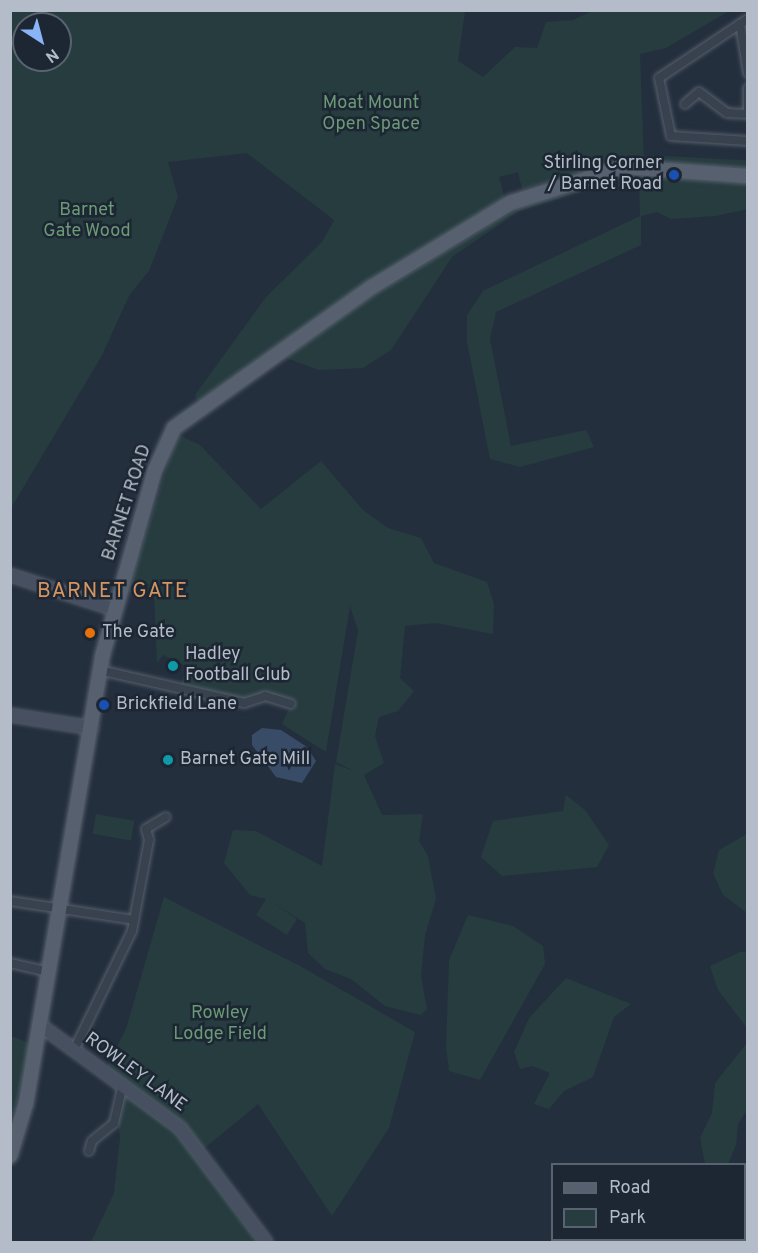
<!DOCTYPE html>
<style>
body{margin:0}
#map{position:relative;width:758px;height:1253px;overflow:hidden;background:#242f3e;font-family:Overpass,sans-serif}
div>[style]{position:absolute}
.green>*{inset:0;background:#263c3f;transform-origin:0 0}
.water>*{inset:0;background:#394c67}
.roads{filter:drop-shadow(0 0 2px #565f6c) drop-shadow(0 0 2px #565f6c)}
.street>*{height:8px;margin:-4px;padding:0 4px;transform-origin:4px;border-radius:4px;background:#38414e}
.secondary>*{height:12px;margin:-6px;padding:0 6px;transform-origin:6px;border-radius:6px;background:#465061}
.primary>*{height:14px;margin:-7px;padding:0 7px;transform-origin:7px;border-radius:7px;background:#56606e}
.dots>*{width:16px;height:16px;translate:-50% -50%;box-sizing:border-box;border:3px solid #1d2633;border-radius:50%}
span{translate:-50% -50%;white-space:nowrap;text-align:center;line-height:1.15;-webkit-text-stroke:5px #1d2633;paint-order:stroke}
.park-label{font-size:18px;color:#6b9a76}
.poi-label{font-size:18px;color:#b4bcc9}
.right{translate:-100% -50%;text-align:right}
.left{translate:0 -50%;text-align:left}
.street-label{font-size:18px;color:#b4bcc9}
.quarter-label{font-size:21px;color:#d59563;letter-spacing:1.5px}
.frame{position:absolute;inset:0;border:12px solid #b4bcc9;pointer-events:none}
.legend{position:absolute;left:551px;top:1163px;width:195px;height:78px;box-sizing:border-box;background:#1d2633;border:2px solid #59626f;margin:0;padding:8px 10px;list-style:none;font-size:18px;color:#b4bcc9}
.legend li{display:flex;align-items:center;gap:12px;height:30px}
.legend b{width:30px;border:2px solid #59626f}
.north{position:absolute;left:12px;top:12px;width:60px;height:60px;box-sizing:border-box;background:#1d2633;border:2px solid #59626f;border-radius:50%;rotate:144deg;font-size:16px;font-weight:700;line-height:24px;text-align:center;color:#b4bcc9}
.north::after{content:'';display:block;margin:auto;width:21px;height:27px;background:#8ab4f8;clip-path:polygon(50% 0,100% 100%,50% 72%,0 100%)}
</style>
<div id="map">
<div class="green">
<i style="clip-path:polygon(evenodd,10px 11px,465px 11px,458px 61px,483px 77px,515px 47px,537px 48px,546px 22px,573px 20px,592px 11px,729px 11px,666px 48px,640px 54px,644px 163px,596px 168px,522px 189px,518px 172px,499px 177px,505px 199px,198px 402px,195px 395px,266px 297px,322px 242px,334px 220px,247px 153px,168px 162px,178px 197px,149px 271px,130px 294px,101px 357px,11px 508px,10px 11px,24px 24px,60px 24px,60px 60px,24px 60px,24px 24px)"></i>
<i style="left:649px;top:155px;width:98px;height:8px;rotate:3deg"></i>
<i style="clip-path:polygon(641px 176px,747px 183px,747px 209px,716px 216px,671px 219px,657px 212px,641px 216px,641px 245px,496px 312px,490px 339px,511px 446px,586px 430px,594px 447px,520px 467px,490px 459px,467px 342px,467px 315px,483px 291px,640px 216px,639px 184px,586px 190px,519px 211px,452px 257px,391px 350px,363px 368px,319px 370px,286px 358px,366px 300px,531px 200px)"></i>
<i style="clip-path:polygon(177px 434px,200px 445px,261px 509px,321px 461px,363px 510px,388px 528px,421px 538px,434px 563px,487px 582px,494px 604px,493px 634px,436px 623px,405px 626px,400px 678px,414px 691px,398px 711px,379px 717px,375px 736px,384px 763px,364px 775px,382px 815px,423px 814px,419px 841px,428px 856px,436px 899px,425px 935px,421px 976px,427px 1009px,421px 1015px,385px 1006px,351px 979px,325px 969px,308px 953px,305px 923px,267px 899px,297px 919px,287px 935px,256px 915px,266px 899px,250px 895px,224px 863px,233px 830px,256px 831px,322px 866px,335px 764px,354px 771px,336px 762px,358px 631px,350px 606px,326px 752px,282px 724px,291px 704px,265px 696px,244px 703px,178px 690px,188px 667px,163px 655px,157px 663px,154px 593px,128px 592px)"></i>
<i style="clip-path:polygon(566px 795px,585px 810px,609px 845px,597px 867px,502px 876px,481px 857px,493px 821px,563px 811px)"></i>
<i style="left:96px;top:814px;width:39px;height:20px;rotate:10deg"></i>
<i style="clip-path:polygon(747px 834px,747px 913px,723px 895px,713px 873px,719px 850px)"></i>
<i style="clip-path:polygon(164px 897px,300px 966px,415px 1032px,389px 1128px,332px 1216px,258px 1104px,201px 1151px,179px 1123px,107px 1067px,126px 1029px)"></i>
<i style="clip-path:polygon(468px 915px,513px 926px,543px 946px,545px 964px,480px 1080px,449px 1071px,446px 1047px,449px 960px)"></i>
<i style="clip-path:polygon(740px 952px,747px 952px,747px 1028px,718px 990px,710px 966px)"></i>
<i style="clip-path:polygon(566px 978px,631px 1004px,614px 1017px,593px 1077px,564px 1091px,549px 1109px,534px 1104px,550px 1073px,532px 1066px,520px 1069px,514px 1052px,529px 1018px)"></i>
<i style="clip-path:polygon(11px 1036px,32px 1044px,11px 1123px)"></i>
<i style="clip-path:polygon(747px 1043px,747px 1110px,738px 1124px,736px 1145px,728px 1164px,705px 1164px,700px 1138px,712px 1113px,715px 1083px)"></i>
<i style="clip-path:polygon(122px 1092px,174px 1130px,257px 1242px,91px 1242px,114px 1193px,120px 1137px,116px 1115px)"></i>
</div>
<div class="water">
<i style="clip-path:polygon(262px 728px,281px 730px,307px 747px,316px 761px,302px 783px,276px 777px,252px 745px,252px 735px)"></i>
</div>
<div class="roads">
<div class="street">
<i style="left:748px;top:19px;width:9px;rotate:148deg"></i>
<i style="left:740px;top:24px;width:50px;rotate:80.7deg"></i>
<i style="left:740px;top:24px;width:97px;rotate:146.3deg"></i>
<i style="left:659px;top:78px;width:59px;rotate:78.3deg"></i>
<i style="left:671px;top:136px;width:77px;rotate:3.7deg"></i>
<i style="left:748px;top:88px;width:21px;rotate:90deg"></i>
<i style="left:685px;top:104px;width:18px;rotate:-41deg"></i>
<i style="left:699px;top:92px;width:35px;rotate:37deg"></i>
<i style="left:727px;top:113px;width:21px;rotate:3deg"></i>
<i style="left:99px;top:670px;width:149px;rotate:12.8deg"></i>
<i style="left:244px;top:703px;width:22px;rotate:-18deg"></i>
<i style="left:265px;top:696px;width:27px;rotate:17deg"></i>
<i style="left:10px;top:901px;width:125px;rotate:8.7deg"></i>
<i style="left:10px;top:963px;width:40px;rotate:13deg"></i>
<i style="left:74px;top:1050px;width:132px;rotate:-64deg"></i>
<i style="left:132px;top:931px;width:93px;rotate:-79.4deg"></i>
<i style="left:149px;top:840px;width:11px;rotate:-105deg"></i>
<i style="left:146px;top:829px;width:23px;rotate:-31deg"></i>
<i style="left:89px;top:1151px;width:10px;rotate:-73deg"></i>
<i style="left:92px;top:1141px;width:28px;rotate:-39deg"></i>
<i style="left:114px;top:1123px;width:40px;rotate:-77deg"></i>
</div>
<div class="secondary">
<i style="left:10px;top:575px;width:109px;rotate:18.1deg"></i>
<i style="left:10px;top:715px;width:83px;rotate:9deg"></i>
<i style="left:40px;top:1025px;width:174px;rotate:36.3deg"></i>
<i style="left:180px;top:1128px;width:143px;rotate:53deg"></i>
</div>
<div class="primary">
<i style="left:10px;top:1156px;width:55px;rotate:-73.2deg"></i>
<i style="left:26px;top:1103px;width:452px;rotate:-80.3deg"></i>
<i style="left:102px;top:657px;width:194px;rotate:-74.2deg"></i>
<i style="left:155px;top:470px;width:46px;rotate:-65.7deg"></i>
<i style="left:174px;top:428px;width:243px;rotate:-35.5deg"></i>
<i style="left:372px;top:287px;width:162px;rotate:-31.3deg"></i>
<i style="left:510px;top:203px;width:120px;rotate:-17.5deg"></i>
<i style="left:624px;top:167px;width:124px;rotate:4.2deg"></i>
</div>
</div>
<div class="dots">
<i style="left:674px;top:175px;background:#1a4fb4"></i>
<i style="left:90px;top:633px;background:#e8710a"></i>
<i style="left:173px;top:666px;background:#0f9aa8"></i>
<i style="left:104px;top:705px;background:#1a4fb4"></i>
<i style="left:168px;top:760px;background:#0f9aa8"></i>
</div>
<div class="park-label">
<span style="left:371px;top:115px">Moat Mount<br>Open Space</span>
<span style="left:87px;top:222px">Barnet<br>Gate Wood</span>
<span style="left:220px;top:1025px">Rowley<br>Lodge Field</span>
</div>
<div class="poi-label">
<span class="right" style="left:662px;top:175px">Stirling Corner<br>/ Barnet Road</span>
<span class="left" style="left:102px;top:633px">The Gate</span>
<span class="left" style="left:185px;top:666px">Hadley<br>Football Club</span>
<span class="left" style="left:116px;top:705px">Brickfield Lane</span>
<span class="left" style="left:180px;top:760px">Barnet Gate Mill</span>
</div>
<div class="street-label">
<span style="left:128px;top:503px;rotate:-72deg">BARNET ROAD</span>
<span style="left:135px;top:1073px;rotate:36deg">ROWLEY LANE</span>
</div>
<div class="quarter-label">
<span style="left:113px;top:592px">BARNET GATE</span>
</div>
<div class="frame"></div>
<ul class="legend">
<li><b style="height:8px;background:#56606e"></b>Road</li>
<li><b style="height:16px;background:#263c3f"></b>Park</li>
</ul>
<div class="north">N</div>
</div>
